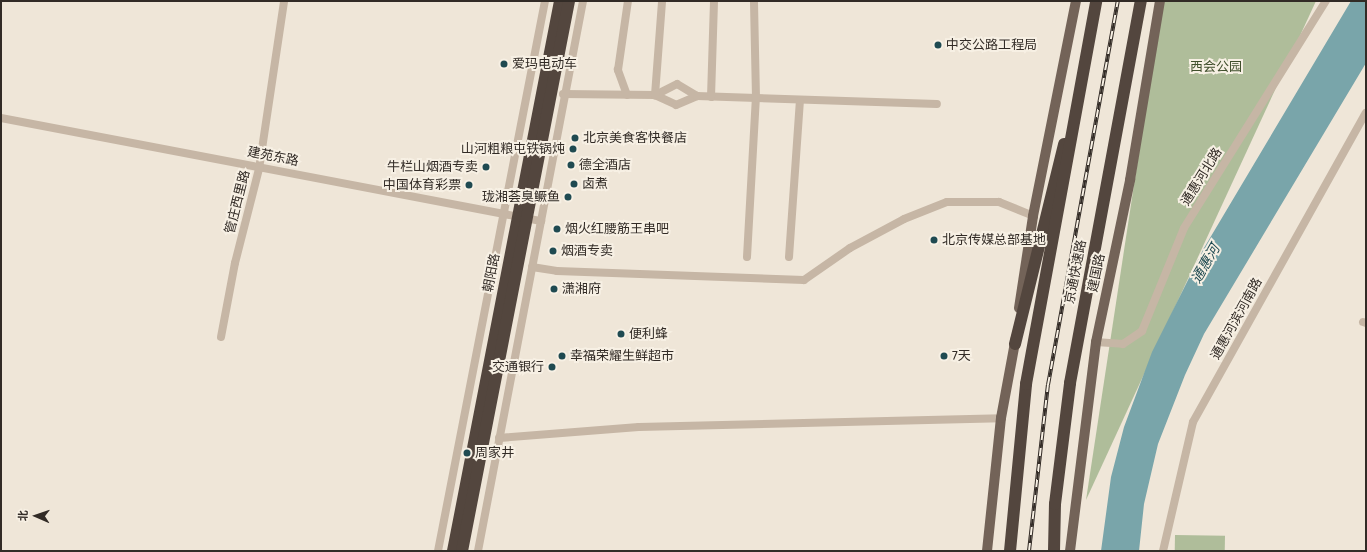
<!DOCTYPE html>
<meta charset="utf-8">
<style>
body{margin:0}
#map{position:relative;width:1367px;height:552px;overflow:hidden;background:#efe6d8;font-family:"Fira Sans","Noto Sans SC",sans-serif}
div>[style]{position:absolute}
.green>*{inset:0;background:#afbd9a;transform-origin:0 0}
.water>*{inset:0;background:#79a5aa}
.minor>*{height:8px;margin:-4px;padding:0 4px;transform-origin:4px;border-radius:4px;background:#c6b6a5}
.major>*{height:10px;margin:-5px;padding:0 5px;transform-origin:5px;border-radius:5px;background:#736358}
.highway>*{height:12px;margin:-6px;padding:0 6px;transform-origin:6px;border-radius:6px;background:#53463e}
.rail>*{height:4px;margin-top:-2px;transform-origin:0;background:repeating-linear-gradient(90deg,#f7f0e4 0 8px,#322b26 0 16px);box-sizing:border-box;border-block:1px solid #322b26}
.dots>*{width:11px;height:11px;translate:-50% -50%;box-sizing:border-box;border:2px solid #f7f0e4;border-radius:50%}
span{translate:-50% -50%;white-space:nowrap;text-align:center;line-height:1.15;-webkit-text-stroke:4px #f7f0e4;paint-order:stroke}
.poi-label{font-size:13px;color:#322b26}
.left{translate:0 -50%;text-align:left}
.right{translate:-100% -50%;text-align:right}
.park-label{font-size:13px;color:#404f2c}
.street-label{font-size:13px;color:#322b26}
.water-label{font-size:14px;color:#1f4a51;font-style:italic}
.frame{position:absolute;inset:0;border:2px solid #322b26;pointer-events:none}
.north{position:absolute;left:16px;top:496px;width:40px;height:40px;-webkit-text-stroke:3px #f7f0e4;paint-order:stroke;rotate:272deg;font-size:11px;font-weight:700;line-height:16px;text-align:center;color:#322b26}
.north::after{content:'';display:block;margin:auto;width:14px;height:18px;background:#322b26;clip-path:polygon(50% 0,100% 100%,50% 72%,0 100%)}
</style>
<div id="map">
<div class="green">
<i style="clip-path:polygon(1162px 1px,1316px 1px,1086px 500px)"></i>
<i style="left:1175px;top:535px;width:50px;height:16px;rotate:1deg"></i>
</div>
<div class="water">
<i style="clip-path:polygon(1351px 1px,1366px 1px,1366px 63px,1204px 334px,1185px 375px,1158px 444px,1144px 504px,1139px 551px,1101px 551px,1111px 477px,1124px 427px,1152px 352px,1204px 248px)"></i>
</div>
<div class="minor">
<i style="left:563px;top:94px;width:92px;rotate:0.6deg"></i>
<i style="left:655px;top:95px;width:23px;rotate:25deg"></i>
<i style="left:676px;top:105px;width:23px;rotate:-23deg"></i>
<i style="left:697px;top:96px;width:23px;rotate:-149deg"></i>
<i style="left:677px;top:84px;width:25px;rotate:153deg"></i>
<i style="left:627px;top:95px;width:27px;rotate:-110deg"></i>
<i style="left:618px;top:70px;width:70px;rotate:-81.8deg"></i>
<i style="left:655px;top:95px;width:94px;rotate:-85.7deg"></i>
<i style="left:697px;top:96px;width:240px;rotate:1.9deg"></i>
<i style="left:711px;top:97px;width:96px;rotate:-88.2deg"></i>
<i style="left:1px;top:118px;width:550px;rotate:10.8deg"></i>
<i style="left:747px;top:257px;width:159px;rotate:-86.8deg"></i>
<i style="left:756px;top:98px;width:97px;rotate:-91.2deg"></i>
<i style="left:789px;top:257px;width:157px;rotate:-86deg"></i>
<i style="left:532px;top:267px;width:25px;rotate:9deg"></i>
<i style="left:557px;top:271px;width:247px;rotate:2.1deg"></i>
<i style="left:804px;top:280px;width:56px;rotate:-34.8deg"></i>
<i style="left:850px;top:248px;width:61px;rotate:-28.2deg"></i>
<i style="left:904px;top:219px;width:46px;rotate:-21.6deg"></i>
<i style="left:947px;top:202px;width:52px"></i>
<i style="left:999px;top:202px;width:37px;rotate:22deg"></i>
<i style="left:1363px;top:322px;width:3px;rotate:18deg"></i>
<i style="left:221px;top:337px;width:75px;rotate:-79.3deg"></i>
<i style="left:235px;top:263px;width:97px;rotate:-75.7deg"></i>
<i style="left:259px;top:169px;width:170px;rotate:-81.5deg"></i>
<i style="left:1096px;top:342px;width:27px;rotate:4deg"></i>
<i style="left:1123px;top:344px;width:23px;rotate:-34deg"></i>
<i style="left:1142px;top:331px;width:111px;rotate:-67.8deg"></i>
<i style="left:1184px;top:228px;width:268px;rotate:-58deg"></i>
<i style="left:499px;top:438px;width:140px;rotate:-4.5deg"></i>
<i style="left:639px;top:427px;width:362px;rotate:-1.4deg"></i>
<i style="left:438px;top:551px;width:560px;rotate:-78.99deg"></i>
<i style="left:478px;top:551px;width:560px;rotate:-79.19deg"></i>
<i style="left:1163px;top:551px;width:132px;rotate:-76.9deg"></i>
<i style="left:1193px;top:422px;width:354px;rotate:-60.8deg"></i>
</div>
<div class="major">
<i style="left:1019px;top:308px;width:93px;rotate:-81.3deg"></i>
<i style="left:1033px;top:216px;width:219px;rotate:-78.7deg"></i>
<i style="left:987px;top:551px;width:134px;rotate:-84deg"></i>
<i style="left:1001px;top:418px;width:82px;rotate:-79.5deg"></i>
<i style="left:1070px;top:551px;width:211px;rotate:-82.9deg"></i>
<i style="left:1096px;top:342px;width:166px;rotate:-78.1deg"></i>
<i style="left:1130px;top:180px;width:181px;rotate:-80.5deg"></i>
</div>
<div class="highway">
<i style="left:1015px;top:344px;width:206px;rotate:-76.2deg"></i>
<i style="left:453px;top:551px;width:560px;rotate:-78.99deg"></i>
<i style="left:462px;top:551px;width:560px;rotate:-78.99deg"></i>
<i style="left:1010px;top:551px;width:168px;rotate:-84.5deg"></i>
<i style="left:1026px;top:384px;width:389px;rotate:-79.6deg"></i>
<i style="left:1054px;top:551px;width:47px;rotate:-88.8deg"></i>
<i style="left:1055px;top:504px;width:122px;rotate:-82.9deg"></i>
<i style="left:1070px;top:383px;width:389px;rotate:-79.5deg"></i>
</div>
<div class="rail">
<i style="left:1029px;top:551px;width:167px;rotate:-83.5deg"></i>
<i style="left:1048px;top:385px;width:390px;rotate:-79.7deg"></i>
</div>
<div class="dots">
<i style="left:938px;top:45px;background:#1f4a51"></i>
<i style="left:504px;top:64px;background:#1f4a51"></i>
<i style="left:575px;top:138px;background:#1f4a51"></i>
<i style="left:573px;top:149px;background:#1f4a51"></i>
<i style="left:571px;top:165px;background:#1f4a51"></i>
<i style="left:486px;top:167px;background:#1f4a51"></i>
<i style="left:574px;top:184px;background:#1f4a51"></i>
<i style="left:469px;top:185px;background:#1f4a51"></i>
<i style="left:568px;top:197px;background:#1f4a51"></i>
<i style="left:557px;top:229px;background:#1f4a51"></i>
<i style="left:934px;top:240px;background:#1f4a51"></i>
<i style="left:553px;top:251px;background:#1f4a51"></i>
<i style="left:554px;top:289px;background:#1f4a51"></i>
<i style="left:621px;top:334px;background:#1f4a51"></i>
<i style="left:562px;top:356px;background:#1f4a51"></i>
<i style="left:944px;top:356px;background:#1f4a51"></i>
<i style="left:552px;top:367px;background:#1f4a51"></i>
<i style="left:467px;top:453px;background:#1f4a51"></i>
</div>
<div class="poi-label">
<span class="left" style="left:946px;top:45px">中交公路工程局</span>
<span class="left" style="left:512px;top:64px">爱玛电动车</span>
<span class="left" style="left:583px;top:138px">北京美食客快餐店</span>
<span class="right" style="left:565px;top:149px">山河粗粮屯铁锅炖</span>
<span class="left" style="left:579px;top:165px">德全酒店</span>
<span class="right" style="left:478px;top:167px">牛栏山烟酒专卖</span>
<span class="left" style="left:582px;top:184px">卤煮</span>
<span class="right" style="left:461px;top:185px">中国体育彩票</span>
<span class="right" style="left:560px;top:197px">珑湘荟臭鳜鱼</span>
<span class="left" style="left:565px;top:229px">烟火红腰筋王串吧</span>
<span class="left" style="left:942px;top:240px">北京传媒总部基地</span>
<span class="left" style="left:561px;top:251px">烟酒专卖</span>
<span class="left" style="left:562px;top:289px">潇湘府</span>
<span class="left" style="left:629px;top:334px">便利蜂</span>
<span class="left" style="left:570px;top:356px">幸福荣耀生鲜超市</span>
<span class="left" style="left:952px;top:356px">7天</span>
<span class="right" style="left:544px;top:367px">交通银行</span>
<span class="left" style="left:475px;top:453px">周家井</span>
</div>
<div class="park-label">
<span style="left:1216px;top:67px">西会公园</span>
</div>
<div class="street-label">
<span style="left:273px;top:157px;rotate:11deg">建苑东路</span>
<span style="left:1202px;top:177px;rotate:-58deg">通惠河北路</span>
<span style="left:238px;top:202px;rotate:-76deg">管庄西里路</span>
<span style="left:1076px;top:272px;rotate:-79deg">京通快速路</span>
<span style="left:492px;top:273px;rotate:-79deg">朝阳路</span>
<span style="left:1097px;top:273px;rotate:-78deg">建国路</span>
<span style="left:1237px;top:319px;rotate:-61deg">通惠河滨河南路</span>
</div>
<div class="water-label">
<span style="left:1206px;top:264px;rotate:-60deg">通惠河</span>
</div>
<div class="frame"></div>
<div class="north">北</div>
</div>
